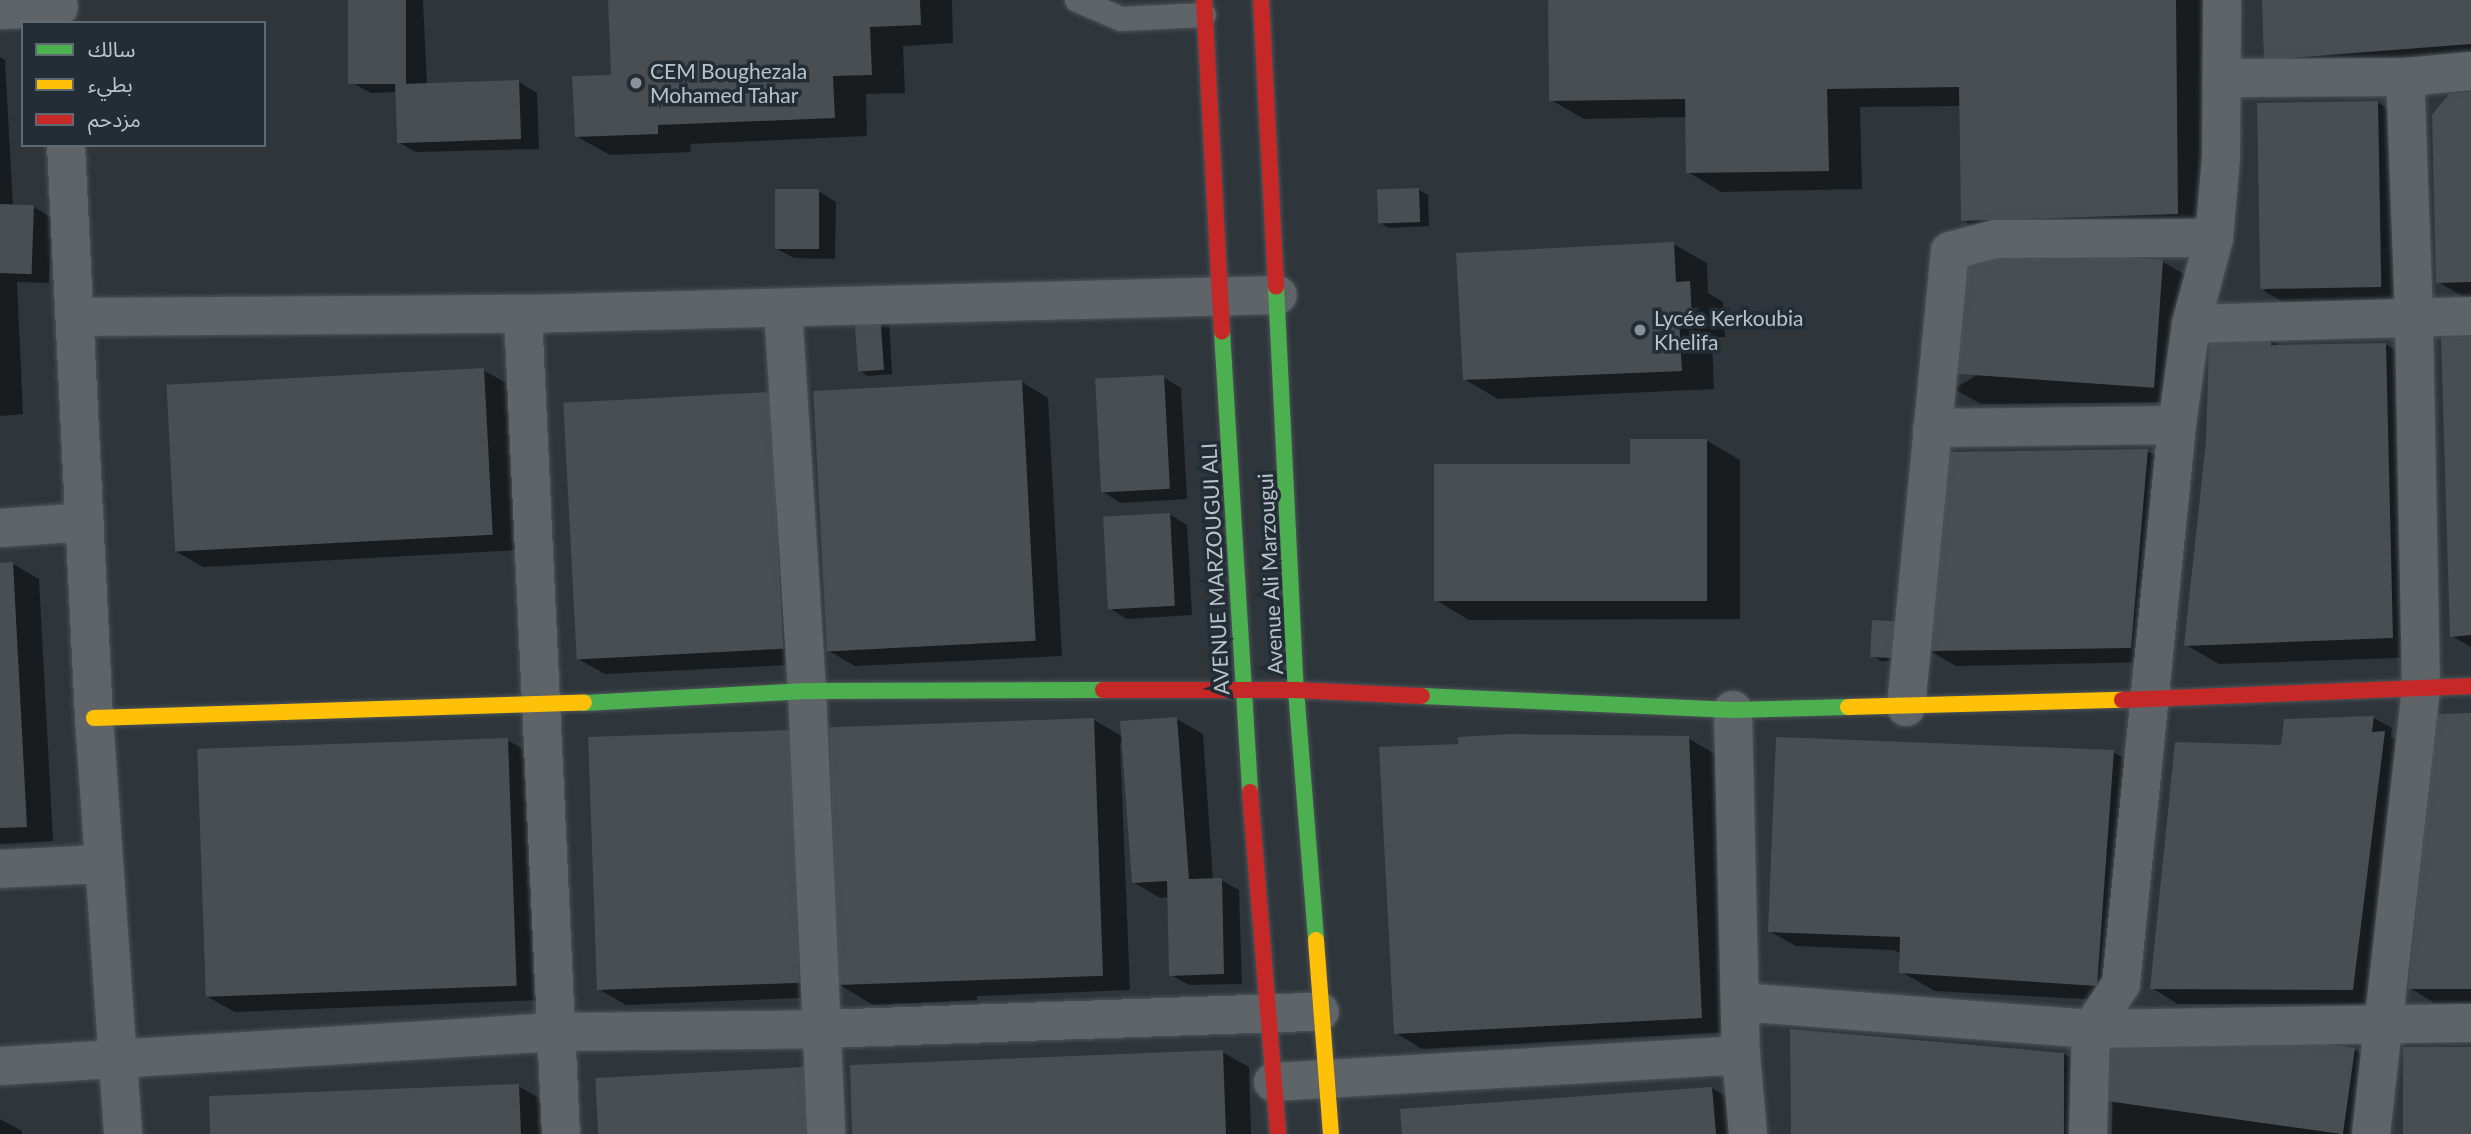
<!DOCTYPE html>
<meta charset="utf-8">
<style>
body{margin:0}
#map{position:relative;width:2471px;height:1134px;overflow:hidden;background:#2e363b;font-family:Lato,"Noto Sans Arabic",sans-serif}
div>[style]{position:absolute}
.shadow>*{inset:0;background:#0007;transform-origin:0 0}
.building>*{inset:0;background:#484e52;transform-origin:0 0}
.roads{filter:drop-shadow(0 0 2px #4c5256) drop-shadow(0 0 2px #4c5256)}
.lane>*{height:24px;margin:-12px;padding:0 12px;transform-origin:12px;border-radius:12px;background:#5e6468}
.street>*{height:38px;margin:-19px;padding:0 19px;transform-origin:19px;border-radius:19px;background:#5e6468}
.fast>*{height:16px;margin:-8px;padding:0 8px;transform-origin:8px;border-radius:8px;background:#4caf50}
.slow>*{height:16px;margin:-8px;padding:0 8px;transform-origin:8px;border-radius:8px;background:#ffc107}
.jam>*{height:16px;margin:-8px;padding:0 8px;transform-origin:8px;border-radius:8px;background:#c62828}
.dots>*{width:19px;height:19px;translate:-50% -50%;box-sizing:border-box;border:4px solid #222d36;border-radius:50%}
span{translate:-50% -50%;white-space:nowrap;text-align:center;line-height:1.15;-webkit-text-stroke:7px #222d36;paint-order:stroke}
.poi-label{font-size:21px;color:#bac3ca}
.left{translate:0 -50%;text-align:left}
.street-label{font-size:21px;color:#bac3ca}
.legend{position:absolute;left:21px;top:21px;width:245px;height:126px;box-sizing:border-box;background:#222d36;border:2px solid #5f6971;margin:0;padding:9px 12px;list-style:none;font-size:21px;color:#bac3ca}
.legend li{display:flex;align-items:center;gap:14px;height:35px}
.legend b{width:35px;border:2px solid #5f6971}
</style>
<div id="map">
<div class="shadow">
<i style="clip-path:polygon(349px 0,423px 0,427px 85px,519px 82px,537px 93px,539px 149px,416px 152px,398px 142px,397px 92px,371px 93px,353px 83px)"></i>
<i style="clip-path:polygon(610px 0,952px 0,953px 43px,903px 46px,905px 93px,866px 94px,867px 136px,690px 144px,691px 152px,610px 155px,576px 136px,613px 76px)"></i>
<i style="clip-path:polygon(1550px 0,2208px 0,2211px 232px,1996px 240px,1963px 220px,1961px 106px,1860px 107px,1862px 189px,1721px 192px,1688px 172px,1687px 117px,1584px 119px,1551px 100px)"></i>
<i style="left:2264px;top:0;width:207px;height:59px"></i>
<i style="clip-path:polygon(0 57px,5px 60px,13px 206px,34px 207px,52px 218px,49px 283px,17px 282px,23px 414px,0 416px)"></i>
<i style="clip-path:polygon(2471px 94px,2471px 297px,2464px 297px,2438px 282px)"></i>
<i style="clip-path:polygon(2377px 102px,2404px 118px,2408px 301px,2290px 306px,2264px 291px)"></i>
<i style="clip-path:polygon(1419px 190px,1428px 195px,1429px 226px,1389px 228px,1380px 223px)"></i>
<i style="clip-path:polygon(818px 191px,836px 202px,835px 259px,794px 258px,775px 248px)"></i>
<i style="clip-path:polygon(1673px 244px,1707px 263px,1708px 293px,1723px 302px,1725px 337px,1712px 337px,1714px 389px,1498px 399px,1464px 379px)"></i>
<i style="clip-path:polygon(2163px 262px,2189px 277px,2179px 402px,1981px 404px,1954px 389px)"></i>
<i style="clip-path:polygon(856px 315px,889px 319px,892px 374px,868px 376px,860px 371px)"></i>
<i style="clip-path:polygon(2471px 338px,2471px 647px,2452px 636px)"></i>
<i style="clip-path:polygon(2271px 340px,2281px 346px,2385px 344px,2419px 364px,2426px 657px,2219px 664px,2186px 645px)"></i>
<i style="clip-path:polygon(483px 370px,510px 385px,519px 550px,203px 567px,177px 552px)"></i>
<i style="clip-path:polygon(1163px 377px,1181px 388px,1187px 499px,1121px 503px,1103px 492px)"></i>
<i style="clip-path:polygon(1022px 382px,1048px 398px,1062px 656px,855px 666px,829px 651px)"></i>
<i style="clip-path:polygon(770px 394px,809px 664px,605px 674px,578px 659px)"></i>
<i style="clip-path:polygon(1706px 440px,1740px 460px,1740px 619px,1469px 620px,1436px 600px,1632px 466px)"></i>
<i style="clip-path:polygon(2147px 451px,2174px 466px,2157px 662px,1956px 666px,1930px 651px)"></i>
<i style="clip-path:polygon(1169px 514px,1187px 525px,1192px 615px,1127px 619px,1109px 608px)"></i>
<i style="clip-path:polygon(13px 564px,39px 579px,53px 841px,0 844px,0 565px)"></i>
<i style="clip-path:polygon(1874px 622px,1918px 663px,1881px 661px,1873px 656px)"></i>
<i style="clip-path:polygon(2471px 715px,2471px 1003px,2436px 1004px,2410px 988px)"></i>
<i style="clip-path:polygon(2374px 718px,2392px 728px,2391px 737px,2403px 744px,2380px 1004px,2178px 1004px,2152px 988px,2282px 747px,2285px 721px)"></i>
<i style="clip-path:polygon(1177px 719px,1203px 734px,1213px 880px,1221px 880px,1239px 890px,1242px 984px,1189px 985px,1171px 975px,1169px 897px,1160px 898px,1133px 882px,1124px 742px,1120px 743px,1130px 990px,977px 996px,977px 1000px,873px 1005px,840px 985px,1094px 720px,1123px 737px)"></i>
<i style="clip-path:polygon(790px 732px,826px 997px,626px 1005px,600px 990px)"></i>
<i style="clip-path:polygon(1688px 738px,1715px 754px,1728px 1032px,1422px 1049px,1396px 1033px)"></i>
<i style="clip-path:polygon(507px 740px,534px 755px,543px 1000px,235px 1012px,208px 997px)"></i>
<i style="clip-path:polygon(2113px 752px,2140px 767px,2123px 1001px,1935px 991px,1901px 972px,1902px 954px,1894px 950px,1796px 946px,1769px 931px)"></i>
<i style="clip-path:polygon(2355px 1050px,2381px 1065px,2371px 1134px,2112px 1134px,2113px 1053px)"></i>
<i style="clip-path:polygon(1222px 1052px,1249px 1067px,1251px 1134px,854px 1134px)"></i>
<i style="clip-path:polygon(2064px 1054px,2090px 1070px,2090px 1134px,1793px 1134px)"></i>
<i style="clip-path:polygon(518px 1086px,545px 1101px,546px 1134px,212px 1134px)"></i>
<i style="clip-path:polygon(1712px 1088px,1738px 1104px,1741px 1134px,1404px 1134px)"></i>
<i style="clip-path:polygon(0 1119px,22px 1131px,22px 1134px,0 1134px)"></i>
</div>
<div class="building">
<i style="left:348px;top:0;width:58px;height:84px"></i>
<i style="clip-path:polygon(608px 0,920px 0,921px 25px,870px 27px,872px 75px,833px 76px,835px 118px,658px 125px,658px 134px,575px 137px,572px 76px,611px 75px)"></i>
<i style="clip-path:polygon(1548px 0,2176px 0,2178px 214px,1961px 221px,1959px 87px,1827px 89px,1829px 171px,1686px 173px,1685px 99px,1549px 101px)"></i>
<i style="clip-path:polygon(2262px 0,2471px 0,2471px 44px,2264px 60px)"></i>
<i style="left:519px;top:80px;width:59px;height:124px;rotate:88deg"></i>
<i style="clip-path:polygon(2471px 92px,2471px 282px,2436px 283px,2432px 115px,2450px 93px)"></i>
<i style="left:2378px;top:101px;width:186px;height:121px;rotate:89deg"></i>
<i style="left:1419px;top:188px;width:34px;height:42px;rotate:88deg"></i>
<i style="left:775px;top:189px;width:44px;height:60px"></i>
<i style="left:0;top:204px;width:34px;height:69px;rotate:2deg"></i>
<i style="clip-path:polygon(1674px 242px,1676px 282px,1690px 281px,1692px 319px,1679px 319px,1682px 371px,1463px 380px,1456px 253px)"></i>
<i style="left:2163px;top:260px;width:128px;height:199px;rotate:94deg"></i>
<i style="left:880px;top:312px;width:58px;height:26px;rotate:86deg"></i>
<i style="clip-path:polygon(2471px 336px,2471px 635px,2450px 637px,2441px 337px)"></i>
<i style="clip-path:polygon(2209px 338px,2271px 338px,2271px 345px,2386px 343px,2393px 638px,2184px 646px,2206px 441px)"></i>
<i style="left:484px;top:368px;width:167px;height:318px;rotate:87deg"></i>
<i style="left:1164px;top:375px;width:114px;height:69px;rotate:87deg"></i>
<i style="left:1022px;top:380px;width:261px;height:209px;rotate:87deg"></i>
<i style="left:770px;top:392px;width:257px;height:207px;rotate:87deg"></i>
<i style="clip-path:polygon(1630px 439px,1707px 439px,1707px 601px,1434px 601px,1434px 464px,1630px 464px)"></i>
<i style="clip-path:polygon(2148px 449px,2131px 648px,1928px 651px,1947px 452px)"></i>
<i style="left:1170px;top:513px;width:93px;height:67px;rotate:87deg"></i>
<i style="clip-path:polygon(13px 562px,27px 827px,0 828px,0 563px)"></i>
<i style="left:1872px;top:620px;width:39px;height:37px;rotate:3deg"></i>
<i style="clip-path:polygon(2471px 713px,2471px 989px,2408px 989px,2437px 714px)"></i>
<i style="clip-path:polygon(2374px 716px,2372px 732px,2385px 731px,2353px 990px,2150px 989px,2175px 742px,2281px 745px,2284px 719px)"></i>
<i style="clip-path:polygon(1177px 717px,1189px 879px,1222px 878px,1224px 974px,1169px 976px,1167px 881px,1132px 883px,1120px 721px)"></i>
<i style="left:1094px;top:718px;width:258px;height:265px;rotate:88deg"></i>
<i style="left:791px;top:730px;width:253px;height:203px;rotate:88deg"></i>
<i style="clip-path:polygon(1510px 734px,1689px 736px,1702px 1018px,1394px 1034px,1379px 747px,1458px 744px,1458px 737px)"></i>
<i style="clip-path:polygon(1776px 737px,2114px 750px,2097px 986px,1899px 973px,1900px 937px,1768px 932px)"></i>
<i style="left:508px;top:738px;width:248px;height:311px;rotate:88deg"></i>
<i style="clip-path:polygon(1790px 1029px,2064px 1053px,2064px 1134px,1791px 1134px)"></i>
<i style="left:2403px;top:1047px;width:68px;height:87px"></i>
<i style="left:2355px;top:1048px;width:87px;height:244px;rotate:98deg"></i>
<i style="clip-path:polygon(1223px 1050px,1226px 1134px,852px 1134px,850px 1065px)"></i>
<i style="left:804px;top:1067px;width:67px;height:209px;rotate:87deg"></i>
<i style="clip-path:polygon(519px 1084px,521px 1134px,210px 1134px,209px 1096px)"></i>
<i style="clip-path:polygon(1712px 1087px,1716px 1134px,1402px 1134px,1400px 1109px)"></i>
</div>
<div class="roads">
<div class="lane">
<i style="left:1077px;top:0;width:48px;rotate:23.4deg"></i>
<i style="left:1121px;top:19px;width:83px;rotate:-2.8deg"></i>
</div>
<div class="street">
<i style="left:0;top:10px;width:59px;rotate:-2.9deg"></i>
<i style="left:2223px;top:78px;width:182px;rotate:-0.3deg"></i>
<i style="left:2405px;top:77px;width:66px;rotate:-5.2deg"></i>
<i style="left:66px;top:145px;width:574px;rotate:87.2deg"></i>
<i style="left:94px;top:718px;width:417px;rotate:86deg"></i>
<i style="left:783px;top:309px;width:383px;rotate:86.4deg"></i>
<i style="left:807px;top:691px;width:443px;rotate:87.5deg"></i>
<i style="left:523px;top:314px;width:821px;rotate:87.35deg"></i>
<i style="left:75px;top:317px;width:448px;rotate:-0.4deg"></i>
<i style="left:523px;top:314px;width:755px;rotate:-1.44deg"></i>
<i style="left:2191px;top:324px;width:280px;rotate:-1.6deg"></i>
<i style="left:1932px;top:428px;width:245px;rotate:-0.7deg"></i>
<i style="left:0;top:528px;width:85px;rotate:-4deg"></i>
<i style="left:1906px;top:707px;width:458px;rotate:-84.5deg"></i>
<i style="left:1950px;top:251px;width:47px;rotate:-14.9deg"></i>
<i style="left:1995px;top:239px;width:219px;rotate:-0.3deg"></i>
<i style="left:1733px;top:710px;width:345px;rotate:88.7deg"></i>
<i style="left:1741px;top:1055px;width:79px;rotate:84.9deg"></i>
<i style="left:0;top:869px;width:103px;rotate:-2.8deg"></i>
<i style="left:1740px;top:1002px;width:352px;rotate:4.4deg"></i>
<i style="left:2091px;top:1029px;width:380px;rotate:-0.9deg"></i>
<i style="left:0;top:1066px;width:557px;rotate:-3.5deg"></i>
<i style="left:556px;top:1032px;width:266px;rotate:-0.6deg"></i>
<i style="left:822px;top:1029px;width:498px;rotate:-2deg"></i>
<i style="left:1273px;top:1082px;width:469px;rotate:-3.3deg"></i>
<i style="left:2088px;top:1134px;width:105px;rotate:-88.4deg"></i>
<i style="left:2091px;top:1029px;width:54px;rotate:-56.3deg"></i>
<i style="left:2121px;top:984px;width:562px;rotate:-84.28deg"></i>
<i style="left:2177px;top:425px;width:102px;rotate:-82.1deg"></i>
<i style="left:2191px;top:324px;width:89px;rotate:-75deg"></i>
<i style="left:2214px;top:238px;width:80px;rotate:-85deg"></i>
<i style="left:2221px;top:158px;width:158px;rotate:-89.6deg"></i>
<i style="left:2371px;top:1134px;width:450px;rotate:-83.6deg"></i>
<i style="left:2421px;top:687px;width:370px;rotate:-91.1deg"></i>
<i style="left:2414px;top:317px;width:240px;rotate:-92.1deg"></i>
</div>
<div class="fast">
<i style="left:1276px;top:287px;width:403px;rotate:87.2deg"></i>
<i style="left:1296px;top:690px;width:251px;rotate:85.4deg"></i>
<i style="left:1222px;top:332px;width:461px;rotate:86.5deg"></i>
<i style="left:1422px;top:696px;width:311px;rotate:2.6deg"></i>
<i style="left:1733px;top:710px;width:115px;rotate:-1.5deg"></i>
<i style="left:584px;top:703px;width:223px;rotate:-3.1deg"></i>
<i style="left:807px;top:691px;width:296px;rotate:-0.2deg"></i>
</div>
<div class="slow">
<i style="left:1848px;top:707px;width:274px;rotate:-1.5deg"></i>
<i style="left:94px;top:718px;width:490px;rotate:-1.8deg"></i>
<i style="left:1316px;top:940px;width:195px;rotate:85.6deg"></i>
</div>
<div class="jam">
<i style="left:1204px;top:0;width:332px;rotate:86.9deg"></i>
<i style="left:1261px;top:0;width:287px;rotate:87deg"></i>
<i style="left:1103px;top:690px;width:193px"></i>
<i style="left:1296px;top:690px;width:126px;rotate:2.7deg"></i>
<i style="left:2122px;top:700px;width:349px;rotate:-2.3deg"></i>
<i style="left:1250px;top:792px;width:343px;rotate:85.3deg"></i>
</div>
</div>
<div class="dots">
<i style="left:636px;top:83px;background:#899298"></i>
<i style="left:1640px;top:330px;background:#899298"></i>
</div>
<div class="poi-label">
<span class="left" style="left:650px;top:83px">CEM Boughezala<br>Mohamed Tahar</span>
<span class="left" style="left:1654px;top:330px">Lycée Kerkoubia<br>Khelifa</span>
</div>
<div class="street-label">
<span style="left:1215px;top:569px;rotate:-93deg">AVENUE MARZOUGUI ALI</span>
<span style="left:1270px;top:574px;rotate:-93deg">Avenue Ali Marzougui</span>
</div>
<ul class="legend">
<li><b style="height:9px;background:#4caf50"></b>سالك</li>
<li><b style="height:9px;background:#ffc107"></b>بطيء</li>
<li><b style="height:9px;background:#c62828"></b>مزدحم</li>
</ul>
</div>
